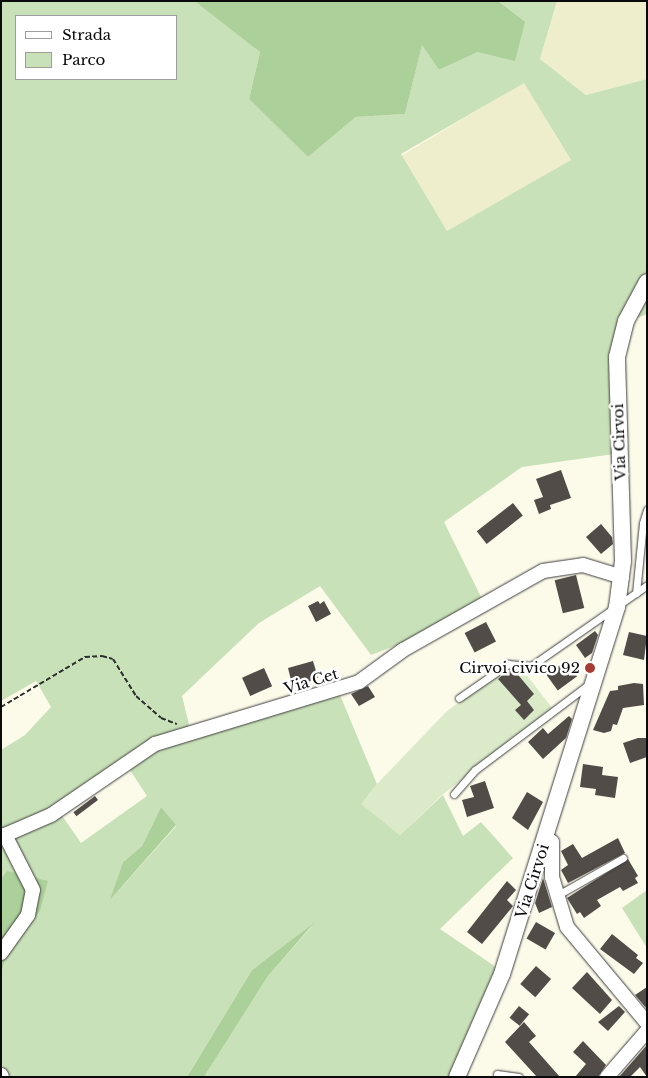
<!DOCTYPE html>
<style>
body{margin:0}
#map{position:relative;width:648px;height:1078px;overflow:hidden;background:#fcfae9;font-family:"Libre Baskerville",serif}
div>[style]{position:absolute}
.farmland>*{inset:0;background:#eeeecd;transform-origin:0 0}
.green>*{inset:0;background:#c9e1b8}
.forest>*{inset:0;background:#acd09a}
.pitch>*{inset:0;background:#dbeac9}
.building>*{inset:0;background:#514c48;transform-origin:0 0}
.path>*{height:2px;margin-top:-1px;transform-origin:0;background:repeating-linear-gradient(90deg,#2c2c2c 0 5px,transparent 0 7.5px)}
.roads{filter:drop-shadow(0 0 1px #3d3d3d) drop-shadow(0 0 1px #3d3d3d)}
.service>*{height:7px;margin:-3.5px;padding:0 3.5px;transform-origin:3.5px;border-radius:3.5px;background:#fff}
.minor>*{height:14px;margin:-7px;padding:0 7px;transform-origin:7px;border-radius:7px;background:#fff}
.tertiary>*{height:16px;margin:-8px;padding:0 8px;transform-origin:8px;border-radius:8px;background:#fff}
.dots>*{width:14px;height:14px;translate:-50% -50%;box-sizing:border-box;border:2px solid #fff;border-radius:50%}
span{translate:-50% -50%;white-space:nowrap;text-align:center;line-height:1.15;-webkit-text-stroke:5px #fff;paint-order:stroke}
.street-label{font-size:15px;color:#0a0a0a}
.poi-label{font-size:15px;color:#0a0a0a}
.right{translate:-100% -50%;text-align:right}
.frame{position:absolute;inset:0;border:2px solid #0a0a0a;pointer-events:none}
.legend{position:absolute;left:15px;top:15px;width:162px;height:65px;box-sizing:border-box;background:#fff;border:1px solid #9d9d9d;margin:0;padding:6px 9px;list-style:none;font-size:15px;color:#0a0a0a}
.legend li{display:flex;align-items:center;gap:10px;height:25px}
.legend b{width:25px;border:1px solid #9d9d9d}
</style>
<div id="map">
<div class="farmland">
<i style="clip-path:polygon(557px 1px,647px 1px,647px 79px,586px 95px,540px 59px)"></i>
<i style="left:524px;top:82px;width:91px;height:143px;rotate:59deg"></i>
</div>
<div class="green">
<i style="clip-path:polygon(evenodd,196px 1px,260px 52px,249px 99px,308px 157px,356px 117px,405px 114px,422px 44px,439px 70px,478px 52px,524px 22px,498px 1px,557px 1px,540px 59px,586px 95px,647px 79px,647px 314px,635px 319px,611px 374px,614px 454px,522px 467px,444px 522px,485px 605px,450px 625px,371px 655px,320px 586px,259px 623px,182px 696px,192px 737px,340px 695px,377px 784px,362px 804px,400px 835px,443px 795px,463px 836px,481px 822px,513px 858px,440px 929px,493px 965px,506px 980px,464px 1077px,204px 1077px,268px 976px,312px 926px,252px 970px,187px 1077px,5px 1077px,1px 1059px,1px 974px,7px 954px,7px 871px,1px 879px,1px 750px,25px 735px,51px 707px,36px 681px,1px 701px,1px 2px,196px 1px,16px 16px,176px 16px,176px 79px,16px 79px,16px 16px,196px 1px,524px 83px,571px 160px,447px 231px,401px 154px,524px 83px,196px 1px,128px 767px,147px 796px,81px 843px,56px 807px,128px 767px,196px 1px,161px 807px,176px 826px,111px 899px,123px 862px,142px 846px,161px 807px)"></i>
<i style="clip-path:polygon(647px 890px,647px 948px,622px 908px)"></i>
</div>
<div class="forest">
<i style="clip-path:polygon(498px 1px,525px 22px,515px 61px,478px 52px,439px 70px,422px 45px,405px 114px,356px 117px,308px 157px,249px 99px,260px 52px,196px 2px)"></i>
<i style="clip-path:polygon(161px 807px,176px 825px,110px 900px,123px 862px,142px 846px)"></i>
<i style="clip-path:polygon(7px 871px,48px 881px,40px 911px,7px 954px,1px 974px,1px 879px)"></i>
<i style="clip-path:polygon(314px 923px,268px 976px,204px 1077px,187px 1077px,252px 970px)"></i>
</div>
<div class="pitch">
<i style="clip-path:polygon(516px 661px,552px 708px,441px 796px,400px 835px,361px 804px,377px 784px,447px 711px)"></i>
</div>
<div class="building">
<i style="clip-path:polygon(561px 470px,571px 498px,550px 505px,551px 509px,539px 514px,534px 500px,543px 497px,536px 479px)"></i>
<i style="left:513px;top:503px;width:16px;height:46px;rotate:52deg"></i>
<i style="clip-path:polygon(601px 524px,612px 537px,613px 544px,601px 554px,586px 537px)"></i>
<i style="left:576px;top:575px;width:34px;height:22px;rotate:76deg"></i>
<i style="clip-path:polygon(318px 601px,320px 604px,324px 601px,331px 614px,316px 622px,308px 606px)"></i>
<i style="left:486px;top:622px;width:22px;height:24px;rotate:63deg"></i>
<i style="clip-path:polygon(595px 631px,598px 635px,592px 653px,585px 658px,576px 645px)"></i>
<i style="clip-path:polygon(629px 632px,647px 636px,644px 660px,623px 655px)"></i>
<i style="clip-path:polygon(313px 661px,318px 678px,293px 688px,288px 668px)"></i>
<i style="left:566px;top:661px;width:19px;height:24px;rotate:54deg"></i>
<i style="left:264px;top:668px;width:20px;height:24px;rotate:66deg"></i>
<i style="clip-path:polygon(510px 669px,514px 670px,534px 694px,527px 701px,534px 710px,524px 720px,515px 710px,521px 705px,498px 679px)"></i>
<i style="clip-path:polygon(634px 683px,643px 684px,644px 705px,623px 708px,617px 725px,613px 724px,611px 731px,604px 733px,593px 730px,610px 691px,618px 690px,618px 686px)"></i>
<i style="clip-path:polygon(368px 686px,375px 697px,359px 706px,351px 694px)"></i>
<i style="clip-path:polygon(569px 716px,572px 719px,566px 738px,543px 759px,528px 742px,543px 728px,548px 734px)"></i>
<i style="clip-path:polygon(638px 738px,647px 738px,647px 757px,630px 763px,623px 743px)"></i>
<i style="clip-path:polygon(583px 764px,603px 767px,602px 775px,618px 777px,615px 798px,595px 795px,596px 789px,580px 787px)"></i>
<i style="clip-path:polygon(485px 781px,494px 808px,467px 817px,462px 800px,474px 797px,470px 786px)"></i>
<i style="clip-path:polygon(527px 792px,543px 802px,528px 830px,512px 818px)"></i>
<i style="left:95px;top:796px;width:5px;height:27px;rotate:53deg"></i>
<i style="clip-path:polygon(618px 838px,625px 853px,568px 883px,561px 870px,568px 865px,561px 851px,573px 844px,582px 858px)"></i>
<i style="clip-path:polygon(628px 859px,638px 876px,635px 878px,638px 883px,623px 891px,620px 887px,597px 900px,601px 906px,584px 918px,580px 912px,577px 914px,567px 898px)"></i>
<i style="clip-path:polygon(543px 878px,552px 907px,539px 913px,535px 903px)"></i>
<i style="clip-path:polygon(507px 881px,516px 890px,507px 900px,513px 906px,482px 944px,467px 932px)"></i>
<i style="left:536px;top:922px;width:22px;height:19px;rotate:30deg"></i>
<i style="clip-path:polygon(612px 934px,638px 955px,636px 958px,643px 963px,634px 974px,600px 949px)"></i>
<i style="left:536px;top:966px;width:20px;height:24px;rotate:41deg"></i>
<i style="clip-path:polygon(587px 972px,612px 1000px,600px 1014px,572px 988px)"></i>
<i style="clip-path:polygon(647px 987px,647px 1009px,635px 995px)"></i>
<i style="left:519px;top:1006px;width:13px;height:15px;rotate:39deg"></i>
<i style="clip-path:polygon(619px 1006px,625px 1012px,608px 1031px,598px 1022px)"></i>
<i style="clip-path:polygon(524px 1022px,536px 1036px,529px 1042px,560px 1077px,537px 1077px,505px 1042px)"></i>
<i style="clip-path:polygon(583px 1041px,606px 1065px,598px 1077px,575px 1077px,586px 1064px,573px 1052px)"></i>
<i style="clip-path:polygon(647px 1045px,647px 1077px,640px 1067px,630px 1077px,619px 1077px)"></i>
</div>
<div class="path">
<i style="left:1px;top:707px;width:98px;rotate:-30.8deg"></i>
<i style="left:85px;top:657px;width:17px;rotate:-3deg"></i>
<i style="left:102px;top:656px;width:11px;rotate:15deg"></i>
<i style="left:113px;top:659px;width:44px;rotate:58.1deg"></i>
<i style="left:136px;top:696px;width:33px;rotate:41deg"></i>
<i style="left:161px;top:718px;width:17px;rotate:21deg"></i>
</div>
<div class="roads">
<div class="service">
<i style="left:636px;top:593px;width:70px;rotate:-84.3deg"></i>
<i style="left:643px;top:523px;width:14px;rotate:-73deg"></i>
<i style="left:459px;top:698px;width:60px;rotate:-34.8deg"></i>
<i style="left:508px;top:664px;width:23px;rotate:5deg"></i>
<i style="left:531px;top:666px;width:141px;rotate:-34.9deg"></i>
<i style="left:454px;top:794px;width:32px;rotate:-49deg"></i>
<i style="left:475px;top:770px;width:143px;rotate:-37deg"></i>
<i style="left:556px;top:896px;width:77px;rotate:-29.6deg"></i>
<i style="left:497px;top:1074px;width:22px;rotate:8deg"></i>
</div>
<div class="minor">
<i style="left:546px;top:838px;width:7px;rotate:34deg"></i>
<i style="left:552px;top:842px;width:35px;rotate:90deg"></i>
<i style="left:552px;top:877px;width:52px;rotate:73.3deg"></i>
<i style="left:567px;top:927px;width:125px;rotate:50.2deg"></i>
<i style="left:1px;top:953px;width:47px;rotate:-54.6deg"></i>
<i style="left:28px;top:915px;width:25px;rotate:-79deg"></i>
<i style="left:33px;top:890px;width:62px;rotate:-117deg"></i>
<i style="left:5px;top:835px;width:50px;rotate:-23.5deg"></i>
<i style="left:51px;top:815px;width:126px;rotate:-34.3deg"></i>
<i style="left:155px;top:744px;width:213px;rotate:-16.9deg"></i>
<i style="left:359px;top:682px;width:54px;rotate:-36deg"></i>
<i style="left:403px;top:650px;width:161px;rotate:-29.4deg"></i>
<i style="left:543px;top:571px;width:40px;rotate:-8.5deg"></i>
<i style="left:583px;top:565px;width:41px;rotate:17.1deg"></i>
<i style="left:1px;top:1075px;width:2px;rotate:63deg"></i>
<i style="left:607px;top:1077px;width:61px;rotate:-49deg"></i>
</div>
<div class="tertiary">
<i style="left:457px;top:1077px;width:112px;rotate:-66.4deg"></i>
<i style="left:502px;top:974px;width:385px;rotate:-72.6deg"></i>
<i style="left:617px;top:607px;width:46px;rotate:-82.6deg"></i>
<i style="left:623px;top:561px;width:204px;rotate:-91.7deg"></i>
<i style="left:617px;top:357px;width:37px;rotate:-76deg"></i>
<i style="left:626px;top:321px;width:44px;rotate:-61.7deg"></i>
</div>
</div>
<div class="dots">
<i style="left:590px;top:668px;background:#a63c35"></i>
</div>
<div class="street-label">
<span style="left:619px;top:442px;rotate:-92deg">Via Cirvoi</span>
<span style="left:311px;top:681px;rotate:-17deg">Via Cet</span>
<span style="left:532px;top:881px;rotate:-72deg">Via Cirvoi</span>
</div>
<div class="poi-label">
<span class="right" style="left:580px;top:668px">Cirvoi civico 92</span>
</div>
<div class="frame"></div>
<ul class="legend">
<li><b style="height:6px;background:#fff"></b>Strada</li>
<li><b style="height:14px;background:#c9e1b8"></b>Parco</li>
</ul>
</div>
